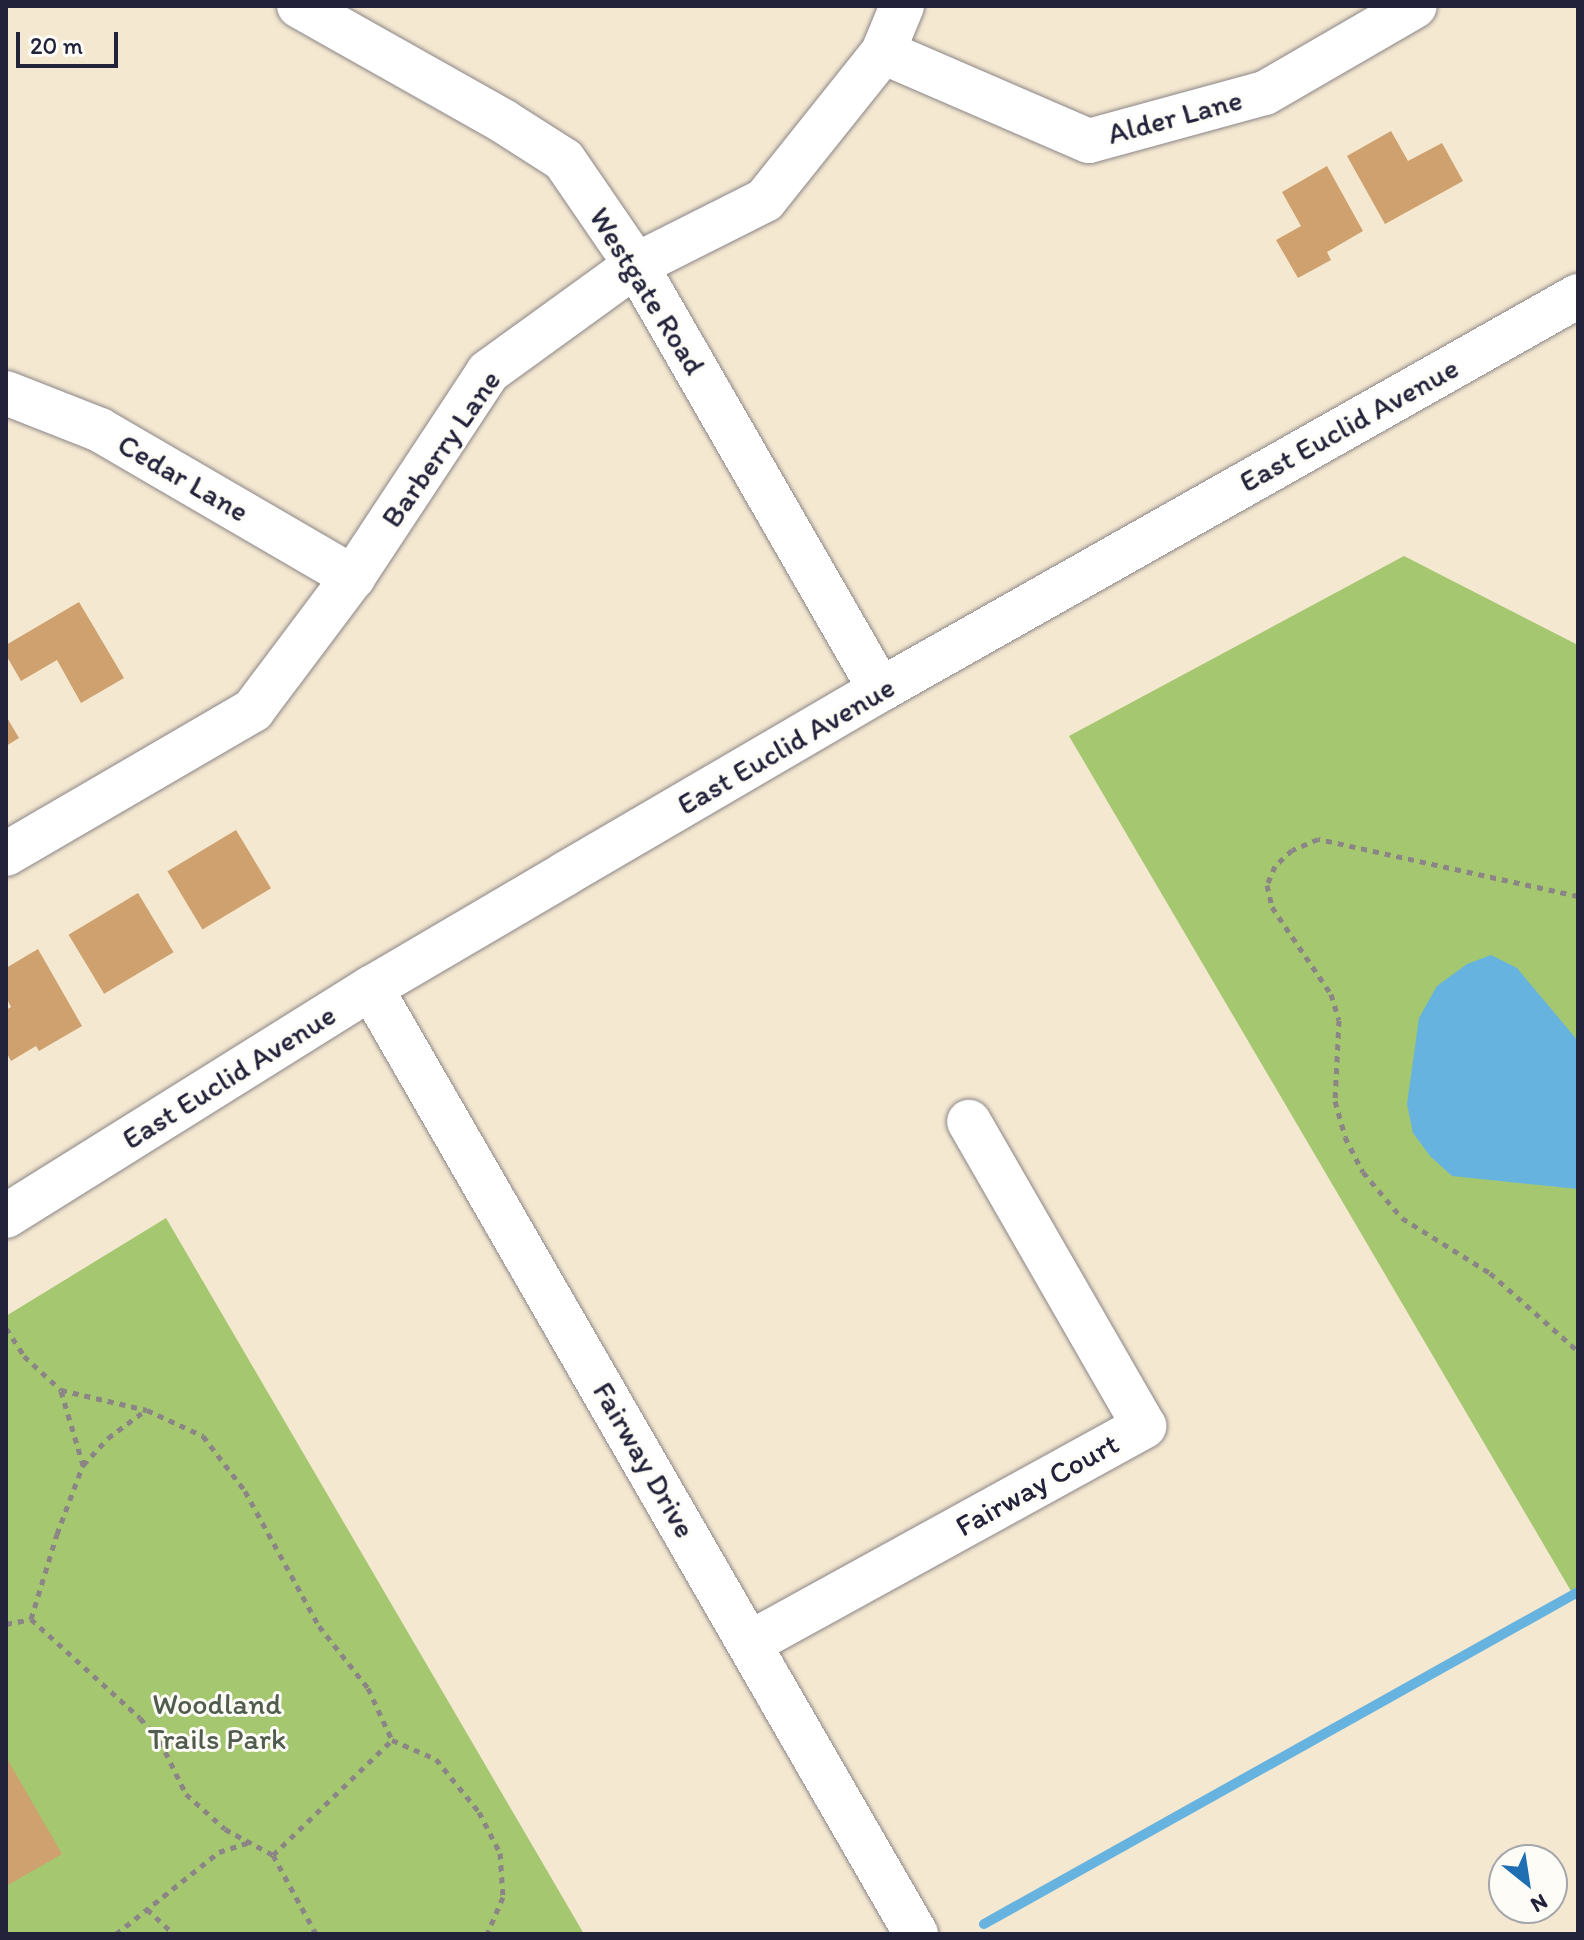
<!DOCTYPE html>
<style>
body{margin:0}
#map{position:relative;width:1584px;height:1940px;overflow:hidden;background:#f4e8d1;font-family:Itim,sans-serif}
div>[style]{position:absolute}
.green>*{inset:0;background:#a5c770}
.water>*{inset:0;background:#66b3e0}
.stream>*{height:10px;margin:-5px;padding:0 5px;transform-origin:5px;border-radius:5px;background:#66b3e0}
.building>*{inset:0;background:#cea16e;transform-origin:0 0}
.path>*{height:5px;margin-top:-2.5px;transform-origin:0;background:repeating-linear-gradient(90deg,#8b8586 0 6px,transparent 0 12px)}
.roads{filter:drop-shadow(0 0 2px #8b8586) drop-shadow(0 0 2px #8b8586)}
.minor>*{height:44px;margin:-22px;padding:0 22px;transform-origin:22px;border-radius:22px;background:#fff}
.major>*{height:44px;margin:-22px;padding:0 22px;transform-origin:22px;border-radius:22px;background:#fff}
span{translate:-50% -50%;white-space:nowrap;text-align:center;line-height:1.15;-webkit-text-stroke:6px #fdfcf7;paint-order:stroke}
.street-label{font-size:30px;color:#22223b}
.park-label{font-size:30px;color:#505c4e}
.frame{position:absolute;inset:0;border:8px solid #22223b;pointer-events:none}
.north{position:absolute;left:1488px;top:1844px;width:80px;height:80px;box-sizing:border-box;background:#fdfcf7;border:2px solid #a5a5ac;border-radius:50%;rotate:150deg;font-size:22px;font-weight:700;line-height:32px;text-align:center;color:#22223b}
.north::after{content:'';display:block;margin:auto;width:28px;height:36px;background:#1f6fb2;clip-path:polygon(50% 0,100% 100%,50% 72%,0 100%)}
.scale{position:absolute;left:16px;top:32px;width:102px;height:36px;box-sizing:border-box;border:4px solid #22223b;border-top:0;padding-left:10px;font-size:24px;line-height:28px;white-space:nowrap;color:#22223b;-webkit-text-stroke:6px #fdfcf7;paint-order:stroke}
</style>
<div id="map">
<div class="green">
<i style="clip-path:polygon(1404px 556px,1578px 645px,1578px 1603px,1069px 736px)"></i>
<i style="clip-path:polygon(166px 1218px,584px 1934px,6px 1934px,6px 1316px)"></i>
</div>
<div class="water">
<i style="clip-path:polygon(1491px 955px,1517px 968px,1578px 1041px,1578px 1189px,1452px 1176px,1430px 1156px,1413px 1133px,1407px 1104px,1419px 1018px,1437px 986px,1467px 964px)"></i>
</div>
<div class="stream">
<i style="left:984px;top:1924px;width:680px;rotate:-29.2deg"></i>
</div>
<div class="building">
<i style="clip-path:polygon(1391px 131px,1408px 161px,1442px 143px,1463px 181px,1385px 224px,1347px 156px)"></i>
<i style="clip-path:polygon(1327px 166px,1363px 231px,1327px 252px,1331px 260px,1298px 278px,1276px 240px,1301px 226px,1282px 192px)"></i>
<i style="clip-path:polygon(79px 602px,124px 678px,81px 703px,57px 660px,21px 681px,6px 655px,6px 645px)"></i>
<i style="clip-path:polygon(6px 716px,19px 738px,6px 746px)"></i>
<i style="left:236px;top:830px;width:68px;height:80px;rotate:59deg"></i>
<i style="left:138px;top:893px;width:69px;height:81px;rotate:59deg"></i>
<i style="clip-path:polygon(38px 949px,82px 1026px,39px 1051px,36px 1046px,11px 1061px,6px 1052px,6px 1010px,11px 1007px,6px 997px,6px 968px)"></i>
<i style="clip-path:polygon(6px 1757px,62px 1854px,6px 1886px)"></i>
</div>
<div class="path">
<i style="left:1578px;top:896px;width:266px;rotate:-167.6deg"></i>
<i style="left:1318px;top:839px;width:28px;rotate:157deg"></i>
<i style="left:1292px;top:850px;width:23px;rotate:137deg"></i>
<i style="left:1275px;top:866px;width:21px;rotate:113deg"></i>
<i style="left:1267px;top:885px;width:23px;rotate:77deg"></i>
<i style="left:1272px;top:907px;width:105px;rotate:55.9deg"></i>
<i style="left:1331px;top:994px;width:27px;rotate:73deg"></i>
<i style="left:1339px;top:1020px;width:81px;rotate:92.8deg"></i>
<i style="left:1335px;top:1101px;width:37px;rotate:74deg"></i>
<i style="left:1345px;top:1137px;width:39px;rotate:63deg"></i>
<i style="left:1363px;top:1172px;width:60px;rotate:49.7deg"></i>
<i style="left:1402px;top:1218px;width:104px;rotate:32deg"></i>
<i style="left:1490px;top:1273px;width:118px;rotate:41.6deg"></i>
<i style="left:6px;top:1328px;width:33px;rotate:57deg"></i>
<i style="left:24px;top:1356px;width:50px;rotate:42.6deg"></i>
<i style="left:61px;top:1390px;width:88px;rotate:13.1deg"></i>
<i style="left:147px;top:1410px;width:62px;rotate:24.9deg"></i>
<i style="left:203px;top:1436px;width:69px;rotate:52.6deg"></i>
<i style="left:245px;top:1491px;width:154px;rotate:61.3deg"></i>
<i style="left:319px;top:1626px;width:79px;rotate:51.7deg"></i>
<i style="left:368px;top:1688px;width:57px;rotate:65.2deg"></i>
<i style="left:61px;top:1391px;width:77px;rotate:73.4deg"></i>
<i style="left:31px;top:1619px;width:89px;rotate:-73deg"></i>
<i style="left:57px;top:1534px;width:74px;rotate:-69.4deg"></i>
<i style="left:83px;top:1465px;width:37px;rotate:-47deg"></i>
<i style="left:108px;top:1438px;width:47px;rotate:-36.4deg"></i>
<i style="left:6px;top:1624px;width:25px;rotate:-11deg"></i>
<i style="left:31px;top:1619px;width:147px;rotate:42.2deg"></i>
<i style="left:140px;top:1718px;width:30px;rotate:49deg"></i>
<i style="left:160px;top:1741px;width:59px;rotate:63.9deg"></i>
<i style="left:186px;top:1794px;width:52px;rotate:41.9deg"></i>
<i style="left:225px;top:1829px;width:55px;rotate:28.4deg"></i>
<i style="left:273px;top:1855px;width:90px;rotate:61.4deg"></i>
<i style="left:273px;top:1855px;width:165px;rotate:-44deg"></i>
<i style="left:392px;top:1740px;width:48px;rotate:23.4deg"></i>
<i style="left:436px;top:1759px;width:68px;rotate:50.9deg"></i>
<i style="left:479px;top:1812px;width:46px;rotate:62.9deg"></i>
<i style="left:500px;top:1853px;width:44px;rotate:86.1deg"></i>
<i style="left:503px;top:1897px;width:40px;rotate:113.4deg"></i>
<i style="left:147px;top:1909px;width:37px;rotate:43deg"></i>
<i style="left:116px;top:1934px;width:132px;rotate:-38.5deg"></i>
<i style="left:219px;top:1852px;width:32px;rotate:-18deg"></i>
</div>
<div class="roads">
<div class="minor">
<i style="left:299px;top:6px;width:234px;rotate:29.4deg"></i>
<i style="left:503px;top:121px;width:72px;rotate:32.6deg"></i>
<i style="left:564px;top:160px;width:127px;rotate:55.6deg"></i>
<i style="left:636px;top:265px;width:490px;rotate:60.1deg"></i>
<i style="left:883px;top:52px;width:224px;rotate:23.4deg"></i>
<i style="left:1089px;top:141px;width:182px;rotate:-15.3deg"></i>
<i style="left:1265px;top:93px;width:173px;rotate:-30.1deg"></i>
<i style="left:6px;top:393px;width:101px;rotate:21.5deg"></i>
<i style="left:100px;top:430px;width:293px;rotate:30.2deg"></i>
<i style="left:6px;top:854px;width:286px;rotate:-30.2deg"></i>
<i style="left:253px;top:710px;width:166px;rotate:-53.1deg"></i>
<i style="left:353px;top:577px;width:245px;rotate:-56.6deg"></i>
<i style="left:488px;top:372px;width:183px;rotate:-35.9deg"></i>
<i style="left:636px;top:265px;width:144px;rotate:-26.7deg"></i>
<i style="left:765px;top:200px;width:189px;rotate:-51.4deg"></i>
<i style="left:883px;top:52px;width:50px;rotate:-67.6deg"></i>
<i style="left:371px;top:988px;width:1092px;rotate:60.05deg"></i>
<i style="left:750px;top:1643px;width:450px;rotate:-28.8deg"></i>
<i style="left:1144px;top:1426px;width:351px;rotate:-119.9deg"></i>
</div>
<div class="major">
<i style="left:6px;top:1216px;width:430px;rotate:-32deg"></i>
<i style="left:371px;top:988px;width:225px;rotate:-30.4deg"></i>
<i style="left:565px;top:874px;width:365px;rotate:-30.3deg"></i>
<i style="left:880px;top:690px;width:802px;rotate:-29.44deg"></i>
</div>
</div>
<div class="street-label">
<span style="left:1175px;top:117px;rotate:-15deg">Alder Lane</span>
<span style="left:647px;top:291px;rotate:58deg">Westgate Road</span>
<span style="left:1349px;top:425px;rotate:-29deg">East Euclid Avenue</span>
<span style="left:441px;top:449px;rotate:-55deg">Barberry Lane</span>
<span style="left:183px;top:478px;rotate:30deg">Cedar Lane</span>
<span style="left:786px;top:746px;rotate:-30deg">East Euclid Avenue</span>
<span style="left:229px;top:1077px;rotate:-32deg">East Euclid Avenue</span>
<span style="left:644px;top:1460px;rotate:60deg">Fairway Drive</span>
<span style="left:1037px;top:1485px;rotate:-29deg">Fairway Court</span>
</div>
<div class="park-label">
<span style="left:217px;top:1721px">Woodland<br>Trails Park</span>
</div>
<div class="frame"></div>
<div class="north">N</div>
<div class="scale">20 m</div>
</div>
